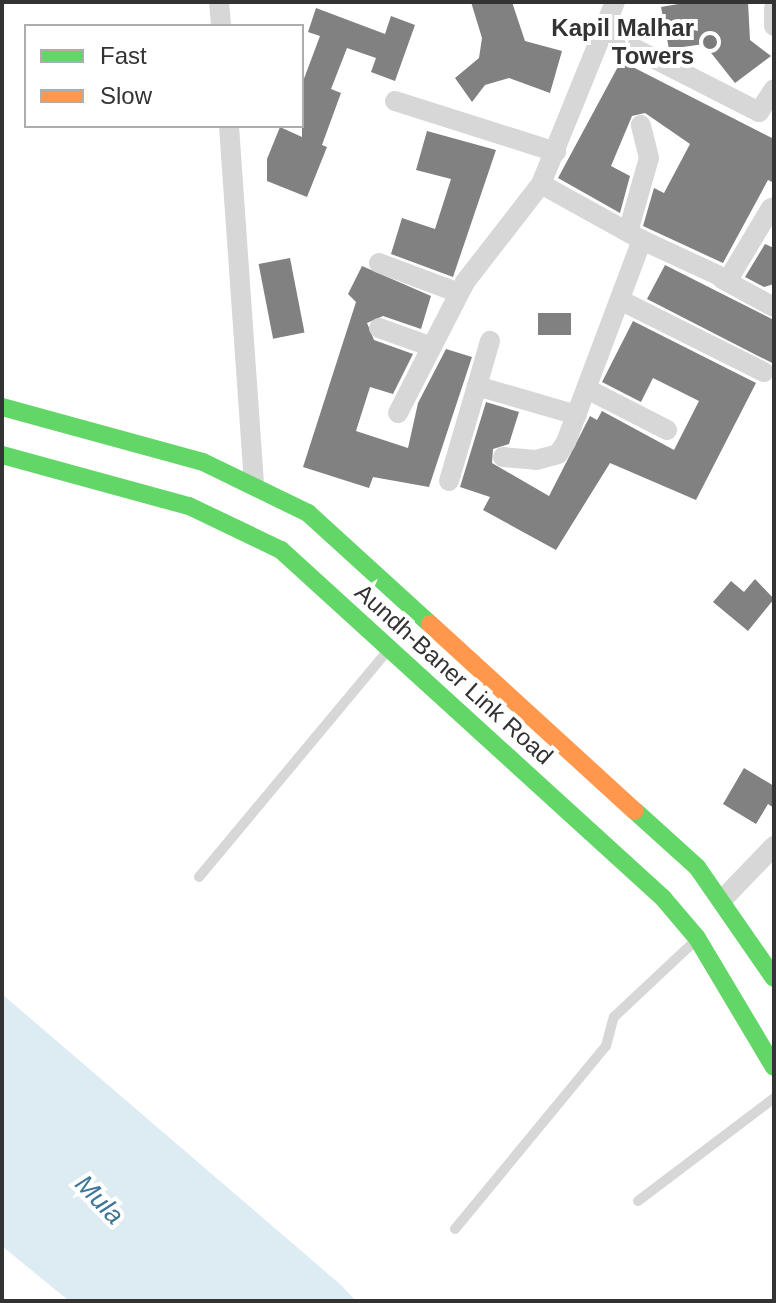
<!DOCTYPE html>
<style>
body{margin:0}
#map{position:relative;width:776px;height:1303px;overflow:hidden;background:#fff;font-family:Helvetica,sans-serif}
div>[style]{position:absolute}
.water>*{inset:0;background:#ddebf3}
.building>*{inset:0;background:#818181;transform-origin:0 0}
.lane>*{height:10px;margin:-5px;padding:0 5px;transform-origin:5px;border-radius:5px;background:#d7d7d7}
.street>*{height:20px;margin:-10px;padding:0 10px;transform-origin:10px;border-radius:10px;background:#d7d7d7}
.fast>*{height:18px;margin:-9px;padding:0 9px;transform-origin:9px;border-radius:9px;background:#63d668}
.slow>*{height:18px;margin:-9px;padding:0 9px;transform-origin:9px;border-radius:9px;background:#ff974d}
.dots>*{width:22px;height:22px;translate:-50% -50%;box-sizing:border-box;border:4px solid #fff;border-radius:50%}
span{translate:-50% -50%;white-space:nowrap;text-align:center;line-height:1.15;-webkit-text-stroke:8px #fff;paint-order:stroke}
.poi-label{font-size:24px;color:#333;font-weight:700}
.right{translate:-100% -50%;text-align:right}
.street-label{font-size:24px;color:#333}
.water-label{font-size:26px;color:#3f7597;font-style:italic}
.frame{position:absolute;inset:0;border:4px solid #333;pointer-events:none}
.legend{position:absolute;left:24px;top:24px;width:280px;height:104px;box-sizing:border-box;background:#fff;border:2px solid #adadad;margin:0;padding:10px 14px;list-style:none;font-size:24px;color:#333}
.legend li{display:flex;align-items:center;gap:16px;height:40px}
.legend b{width:40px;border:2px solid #adadad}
</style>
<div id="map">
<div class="water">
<i style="clip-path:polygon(2px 994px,341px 1285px,356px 1301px,69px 1301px,2px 1246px)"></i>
</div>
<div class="building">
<i style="clip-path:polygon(471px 2px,512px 2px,525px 41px,562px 51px,550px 93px,509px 78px,485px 85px,472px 102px,455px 78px,479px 58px,482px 38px)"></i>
<i style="clip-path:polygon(690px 2px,748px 2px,750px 40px,771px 56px,735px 83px,704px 44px,669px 49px,661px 7px)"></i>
<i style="clip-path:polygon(316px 8px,385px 34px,391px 16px,415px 25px,395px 81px,371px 72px,376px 58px,347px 48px,331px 89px,341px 93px,322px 145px,327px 147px,307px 197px,267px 181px,267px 159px,280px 127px,302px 137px,302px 84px,320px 36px,308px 32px)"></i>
<i style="clip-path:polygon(621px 61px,774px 139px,774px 183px,768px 180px,723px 263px,643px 226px,654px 188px,664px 193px,690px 144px,645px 113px,632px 116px,611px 166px,630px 176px,620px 213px,558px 178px)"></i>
<i style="clip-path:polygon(427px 131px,496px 150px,453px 277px,391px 254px,402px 218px,435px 229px,451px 179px,416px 170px)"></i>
<i style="clip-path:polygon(765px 244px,774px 248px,774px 284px,764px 287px,745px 277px)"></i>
<i style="left:290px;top:258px;width:76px;height:32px;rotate:79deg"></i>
<i style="clip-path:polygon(665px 265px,774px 320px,774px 364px,647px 299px)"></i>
<i style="clip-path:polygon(362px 266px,431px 296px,421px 329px,383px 316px,367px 323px,374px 340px,413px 354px,393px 394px,370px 387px,356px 431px,408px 448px,418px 403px,446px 349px,472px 357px,429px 487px,373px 477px,369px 488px,303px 467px,356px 302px,348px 294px)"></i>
<i style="left:538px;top:313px;width:33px;height:22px"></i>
<i style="clip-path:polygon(633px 321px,756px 383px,696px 500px,610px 463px,556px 550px,483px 510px,490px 497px,460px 487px,486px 402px,519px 412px,509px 444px,493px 449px,492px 463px,549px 496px,590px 416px,597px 420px,602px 411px,674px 450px,699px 401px,653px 378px,641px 402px,602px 382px)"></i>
<i style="clip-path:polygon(755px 579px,774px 599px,748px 631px,713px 602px,731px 581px,744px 592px)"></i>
<i style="clip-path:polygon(744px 768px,774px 786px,774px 808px,768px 804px,756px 824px,723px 804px)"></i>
</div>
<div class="lane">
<i style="left:199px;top:877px;width:295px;rotate:-50.2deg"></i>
<i style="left:638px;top:1201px;width:171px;rotate:-37.1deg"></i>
<i style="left:455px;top:1229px;width:237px;rotate:-50.5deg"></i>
<i style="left:606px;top:1046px;width:30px;rotate:-75deg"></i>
<i style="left:614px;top:1017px;width:112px;rotate:-43.2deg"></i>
</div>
<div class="street">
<i style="left:219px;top:2px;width:24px;rotate:85deg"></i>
<i style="left:774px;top:8px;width:18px;rotate:90deg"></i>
<i style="left:604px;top:33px;width:174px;rotate:27deg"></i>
<i style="left:759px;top:112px;width:27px;rotate:-57deg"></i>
<i style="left:395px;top:101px;width:169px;rotate:17.6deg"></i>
<i style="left:229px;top:126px;width:356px;rotate:86deg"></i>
<i style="left:628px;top:232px;width:77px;rotate:-74.2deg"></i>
<i style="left:649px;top:158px;width:34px;rotate:-104deg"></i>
<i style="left:642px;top:240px;width:95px;rotate:24.9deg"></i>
<i style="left:728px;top:280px;width:84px;rotate:-59.2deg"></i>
<i style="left:379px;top:263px;width:85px;rotate:20.6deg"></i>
<i style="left:722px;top:279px;width:59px;rotate:28.3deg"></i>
<i style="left:620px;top:300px;width:161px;rotate:26.6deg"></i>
<i style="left:379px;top:328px;width:56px;rotate:19.7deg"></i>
<i style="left:477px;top:386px;width:47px;rotate:-73.9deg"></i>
<i style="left:587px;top:389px;width:90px;rotate:27.1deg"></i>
<i style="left:398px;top:413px;width:147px;rotate:-62.9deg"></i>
<i style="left:465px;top:282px;width:124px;rotate:-52.2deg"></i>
<i style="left:541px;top:184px;width:196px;rotate:-67.9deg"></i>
<i style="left:503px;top:457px;width:33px;rotate:5deg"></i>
<i style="left:536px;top:460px;width:23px;rotate:-15deg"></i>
<i style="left:558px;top:454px;width:14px;rotate:-56deg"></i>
<i style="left:566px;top:442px;width:216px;rotate:-69.4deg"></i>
<i style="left:642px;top:240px;width:115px;rotate:-151deg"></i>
<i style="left:449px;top:481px;width:99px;rotate:-73.6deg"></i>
<i style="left:477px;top:386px;width:104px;rotate:16.2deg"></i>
<i style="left:723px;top:899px;width:74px;rotate:-46.1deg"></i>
</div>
<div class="fast">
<i style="left:2px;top:407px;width:208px;rotate:15.3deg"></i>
<i style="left:203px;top:462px;width:117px;rotate:25.9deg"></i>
<i style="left:308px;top:513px;width:165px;rotate:42.3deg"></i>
<i style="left:2px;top:455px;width:194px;rotate:15.3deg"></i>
<i style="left:189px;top:506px;width:102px;rotate:25.6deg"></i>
<i style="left:281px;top:550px;width:517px;rotate:42.33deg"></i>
<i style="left:663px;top:898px;width:52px;rotate:49.6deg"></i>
<i style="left:697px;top:938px;width:150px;rotate:59.2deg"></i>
<i style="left:635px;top:811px;width:84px;rotate:42.1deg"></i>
<i style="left:697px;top:867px;width:135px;rotate:55.3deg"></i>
</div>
<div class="slow">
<i style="left:430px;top:624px;width:277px;rotate:42.4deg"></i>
</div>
<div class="dots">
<i style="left:710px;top:42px;background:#7a7a7a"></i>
</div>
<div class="poi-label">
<span class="right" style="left:694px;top:42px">Kapil Malhar<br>Towers</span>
</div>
<div class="street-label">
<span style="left:454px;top:674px;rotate:42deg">Aundh-Baner Link Road</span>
</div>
<div class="water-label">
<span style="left:99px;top:1200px;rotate:46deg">Mula</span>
</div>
<div class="frame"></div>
<ul class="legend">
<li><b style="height:10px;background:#63d668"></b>Fast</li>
<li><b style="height:10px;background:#ff974d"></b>Slow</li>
</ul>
</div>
